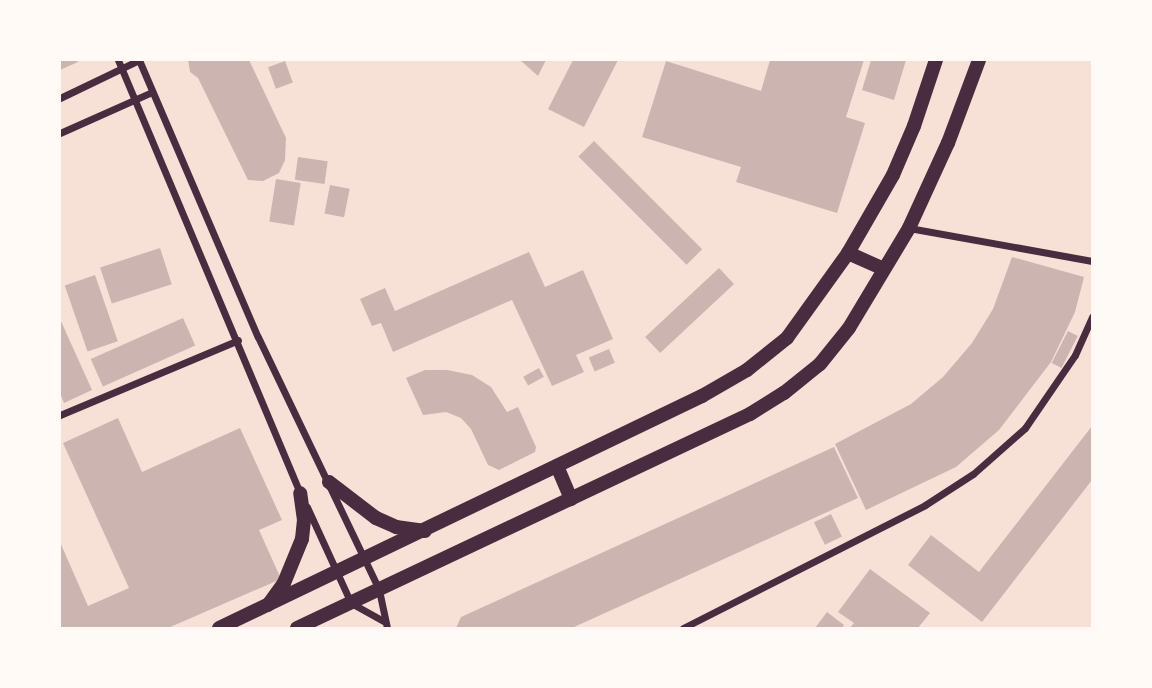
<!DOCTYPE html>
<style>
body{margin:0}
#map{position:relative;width:1152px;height:688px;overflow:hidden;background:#f7e1d7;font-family:"IBM Plex Sans",sans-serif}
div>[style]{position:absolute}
.building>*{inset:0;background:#ccb4b1;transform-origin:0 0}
.minor>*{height:7px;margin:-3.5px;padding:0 3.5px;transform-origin:3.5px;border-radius:3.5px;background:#4a2c40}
.secondary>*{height:14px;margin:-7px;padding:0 7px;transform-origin:7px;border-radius:7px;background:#4a2c40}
span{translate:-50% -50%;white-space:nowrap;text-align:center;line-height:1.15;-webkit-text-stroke:7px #fffaf5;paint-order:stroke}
.frame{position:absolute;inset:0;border:61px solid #fffaf5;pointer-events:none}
</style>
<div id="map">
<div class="building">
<i style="clip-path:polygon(60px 60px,77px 60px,78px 62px,60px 70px)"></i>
<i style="clip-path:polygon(188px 60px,249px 60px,286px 138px,285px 160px,279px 173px,263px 181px,248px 180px,198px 78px,190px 72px)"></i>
<i style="clip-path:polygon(520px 60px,546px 60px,538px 76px)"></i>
<i style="clip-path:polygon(573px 60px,618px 60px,584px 127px,548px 109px)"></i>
<i style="clip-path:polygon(770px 60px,864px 60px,846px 117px,865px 123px,837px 213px,736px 182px,741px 167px,642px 137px,666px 61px,761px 91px)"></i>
<i style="clip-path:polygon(871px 60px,906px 60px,894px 100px,862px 90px)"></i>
<i style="left:285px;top:61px;width:23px;height:18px;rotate:70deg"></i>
<i style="left:594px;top:141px;width:153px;height:22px;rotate:45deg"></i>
<i style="left:298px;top:157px;width:30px;height:23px;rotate:8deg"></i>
<i style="left:276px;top:179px;width:25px;height:43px;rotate:9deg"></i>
<i style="left:330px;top:185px;width:20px;height:29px;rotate:11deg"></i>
<i style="left:160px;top:248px;width:38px;height:63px;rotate:72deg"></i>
<i style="clip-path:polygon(529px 252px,545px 287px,583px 270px,613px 339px,576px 355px,584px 372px,552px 386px,512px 300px,393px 352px,381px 323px,372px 326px,360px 299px,385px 288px,395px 311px)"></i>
<i style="clip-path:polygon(1012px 257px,1084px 277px,1075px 312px,1051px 362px,999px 430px,956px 467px,866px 510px,835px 444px,911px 404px,943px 377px,972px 343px,993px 309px)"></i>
<i style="left:719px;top:268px;width:22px;height:101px;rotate:47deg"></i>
<i style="left:95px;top:275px;width:70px;height:32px;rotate:71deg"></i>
<i style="left:183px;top:318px;width:30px;height:101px;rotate:66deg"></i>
<i style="clip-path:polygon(60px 319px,92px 390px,64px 403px,60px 393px)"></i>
<i style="left:1068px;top:331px;width:11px;height:36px;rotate:27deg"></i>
<i style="left:609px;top:349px;width:15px;height:22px;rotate:67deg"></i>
<i style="left:539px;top:368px;width:10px;height:18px;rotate:61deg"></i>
<i style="clip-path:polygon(425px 370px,447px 370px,472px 375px,491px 387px,507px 412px,518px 407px,536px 447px,535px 452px,499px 470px,488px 465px,471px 429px,461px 418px,446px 412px,423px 415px,406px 378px)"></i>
<i style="clip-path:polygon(118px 418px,142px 472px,240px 428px,282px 520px,259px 530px,281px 579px,168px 628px,60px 628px,60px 542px,88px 606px,129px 588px,63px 443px)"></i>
<i style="clip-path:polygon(1092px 426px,1092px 480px,982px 622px,908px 565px,931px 535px,979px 572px)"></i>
<i style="clip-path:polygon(834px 447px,858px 498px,572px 628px,456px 628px,461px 617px)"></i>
<i style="left:831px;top:514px;width:25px;height:19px;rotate:64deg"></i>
<i style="clip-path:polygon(870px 569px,930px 613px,918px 628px,850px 628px,854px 623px,838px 612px)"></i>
<i style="clip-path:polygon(827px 612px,844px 625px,842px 628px,815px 628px)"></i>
</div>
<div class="minor">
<i style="left:118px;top:60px;width:470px;rotate:67.2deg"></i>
<i style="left:139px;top:60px;width:301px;rotate:66.8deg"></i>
<i style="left:258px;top:337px;width:280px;rotate:64.4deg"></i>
<i style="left:379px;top:590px;width:39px;rotate:78deg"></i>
<i style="left:60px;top:98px;width:88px;rotate:-25.7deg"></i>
<i style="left:60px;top:133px;width:101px;rotate:-24deg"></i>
<i style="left:909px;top:228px;width:186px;rotate:10.2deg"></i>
<i style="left:60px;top:415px;width:193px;rotate:-22.8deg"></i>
<i style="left:307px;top:507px;width:106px;rotate:65.4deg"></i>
<i style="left:351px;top:603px;width:37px;rotate:29deg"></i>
<i style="left:683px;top:628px;width:271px;rotate:-26.9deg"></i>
<i style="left:925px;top:505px;width:57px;rotate:-32.9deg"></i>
<i style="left:973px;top:474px;width:69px;rotate:-41.5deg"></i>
<i style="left:1025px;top:428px;width:88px;rotate:-55.6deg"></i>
<i style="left:1075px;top:355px;width:42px;rotate:-65.9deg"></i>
</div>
<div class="secondary">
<i style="left:848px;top:253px;width:39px;rotate:24deg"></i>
<i style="left:557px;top:466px;width:36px;rotate:67deg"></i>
<i style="left:329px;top:482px;width:59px;rotate:37.5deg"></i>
<i style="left:376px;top:518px;width:22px;rotate:24deg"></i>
<i style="left:396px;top:527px;width:29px;rotate:8deg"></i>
<i style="left:268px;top:605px;width:27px;rotate:-54deg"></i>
<i style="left:284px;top:583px;width:48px;rotate:-67.8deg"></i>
<i style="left:302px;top:539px;width:19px;rotate:-84deg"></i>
<i style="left:304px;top:520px;width:27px;rotate:-98deg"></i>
<i style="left:219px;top:628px;width:536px;rotate:-25.66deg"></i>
<i style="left:702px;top:396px;width:52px;rotate:-30deg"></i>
<i style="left:747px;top:370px;width:51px;rotate:-38.7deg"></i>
<i style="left:787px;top:338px;width:105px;rotate:-54.3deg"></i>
<i style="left:848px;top:253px;width:90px;rotate:-60deg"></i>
<i style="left:893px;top:175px;width:53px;rotate:-66.8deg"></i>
<i style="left:914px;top:126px;width:70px;rotate:-71.6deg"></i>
<i style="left:297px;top:628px;width:501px;rotate:-25.29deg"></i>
<i style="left:750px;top:414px;width:40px;rotate:-32deg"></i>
<i style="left:784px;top:393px;width:46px;rotate:-38.9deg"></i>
<i style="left:820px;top:364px;width:46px;rotate:-51.1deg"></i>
<i style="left:849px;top:328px;width:117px;rotate:-59deg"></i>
<i style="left:909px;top:228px;width:94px;rotate:-65.4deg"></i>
<i style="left:948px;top:143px;width:89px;rotate:-69.5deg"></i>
</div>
<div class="frame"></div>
</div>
